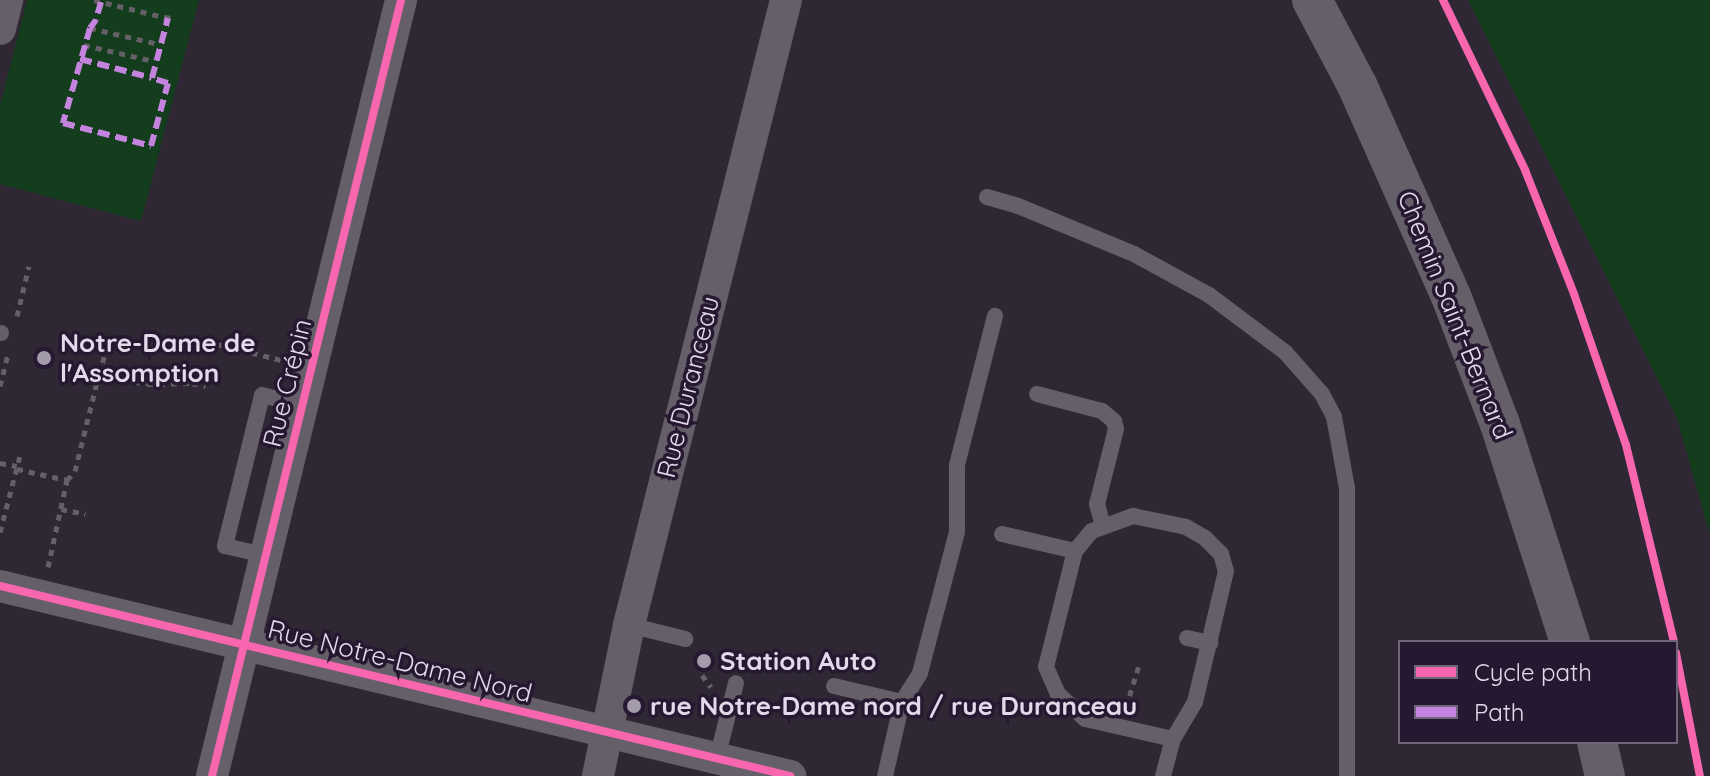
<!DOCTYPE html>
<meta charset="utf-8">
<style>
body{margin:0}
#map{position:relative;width:1710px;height:776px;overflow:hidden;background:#2f2834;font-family:Quicksand,sans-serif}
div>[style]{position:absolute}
.green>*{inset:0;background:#133d1c}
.path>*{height:5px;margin-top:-2.5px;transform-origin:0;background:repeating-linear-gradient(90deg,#655f68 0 6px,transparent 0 12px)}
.service>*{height:16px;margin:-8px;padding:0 8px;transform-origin:8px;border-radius:8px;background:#655f69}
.minor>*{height:32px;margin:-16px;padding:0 16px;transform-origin:16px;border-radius:16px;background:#655f69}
.tertiary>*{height:40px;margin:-20px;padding:0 20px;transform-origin:20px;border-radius:20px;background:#655f69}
.quiet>*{height:6px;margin-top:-3px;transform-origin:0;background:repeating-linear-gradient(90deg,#c483df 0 12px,transparent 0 18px)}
.cycleway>*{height:8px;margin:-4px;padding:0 4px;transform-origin:4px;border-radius:4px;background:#f766af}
.dots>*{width:22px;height:22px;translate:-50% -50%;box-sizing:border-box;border:4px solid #261830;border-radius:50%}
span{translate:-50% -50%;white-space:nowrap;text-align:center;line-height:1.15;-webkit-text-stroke:7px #261830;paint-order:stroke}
.street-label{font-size:26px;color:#e2d9e9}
.poi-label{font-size:26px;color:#e2d9e9;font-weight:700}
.left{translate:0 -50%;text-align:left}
.legend{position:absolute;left:1398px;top:640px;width:280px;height:104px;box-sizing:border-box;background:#261830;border:2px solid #71657a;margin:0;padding:10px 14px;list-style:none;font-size:24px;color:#e2d9e9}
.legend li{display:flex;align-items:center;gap:16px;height:40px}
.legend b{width:40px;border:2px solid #71657a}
</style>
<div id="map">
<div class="green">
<i style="clip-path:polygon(27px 0,199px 0,141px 221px,0 184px,0 106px)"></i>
<i style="clip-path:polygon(1468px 0,1710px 0,1710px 535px,1677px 418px)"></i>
</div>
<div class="path">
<i style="left:94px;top:0;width:76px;rotate:13.7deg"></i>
<i style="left:168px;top:18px;width:3px;rotate:-90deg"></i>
<i style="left:90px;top:28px;width:71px;rotate:13.1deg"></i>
<i style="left:84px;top:45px;width:72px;rotate:12.9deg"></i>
<i style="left:17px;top:316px;width:51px;rotate:-76.5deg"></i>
<i style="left:205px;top:341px;width:78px;rotate:14deg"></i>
<i style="left:99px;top:374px;width:21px;rotate:-73deg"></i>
<i style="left:143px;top:384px;width:10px;rotate:-73deg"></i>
<i style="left:0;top:386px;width:34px;rotate:-76deg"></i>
<i style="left:0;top:463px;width:17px;rotate:10deg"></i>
<i style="left:17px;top:469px;width:51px;rotate:12.4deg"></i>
<i style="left:61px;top:509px;width:25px;rotate:11deg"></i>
<i style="left:0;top:532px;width:79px;rotate:-75.3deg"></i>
<i style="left:48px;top:567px;width:89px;rotate:-77.7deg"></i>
<i style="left:67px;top:480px;width:12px;rotate:-48deg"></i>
<i style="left:75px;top:471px;width:100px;rotate:-76.1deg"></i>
<i style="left:99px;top:374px;width:49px;rotate:11.8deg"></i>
<i style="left:147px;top:384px;width:45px;rotate:-1.3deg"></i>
<i style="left:192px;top:383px;width:14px;rotate:12deg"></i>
<i style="left:702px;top:675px;width:15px;rotate:53deg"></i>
<i style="left:1126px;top:707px;width:47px;rotate:-72.7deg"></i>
</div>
<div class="service">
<i style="left:987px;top:197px;width:32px;rotate:16deg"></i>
<i style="left:1018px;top:206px;width:126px;rotate:22.5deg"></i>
<i style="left:1134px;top:254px;width:85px;rotate:28.7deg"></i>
<i style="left:1209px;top:295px;width:95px;rotate:36.9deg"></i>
<i style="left:1285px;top:352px;width:56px;rotate:48.6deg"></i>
<i style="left:1322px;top:394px;width:26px;rotate:62deg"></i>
<i style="left:1334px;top:417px;width:72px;rotate:79.6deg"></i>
<i style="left:1347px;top:488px;width:288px;rotate:90deg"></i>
<i style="left:0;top:333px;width:1px"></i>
<i style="left:1037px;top:394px;width:67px;rotate:14.7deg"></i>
<i style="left:1102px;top:411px;width:16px;rotate:40deg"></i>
<i style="left:1114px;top:421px;width:8px;rotate:76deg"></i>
<i style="left:1116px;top:429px;width:77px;rotate:104.2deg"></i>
<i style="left:1097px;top:504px;width:23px;rotate:75deg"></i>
<i style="left:1002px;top:534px;width:75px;rotate:13.1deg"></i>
<i style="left:264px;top:555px;width:40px;rotate:-167deg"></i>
<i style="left:225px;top:546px;width:155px;rotate:-76.2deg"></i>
<i style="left:262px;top:395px;width:41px;rotate:14deg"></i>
<i style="left:629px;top:625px;width:58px;rotate:14deg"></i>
<i style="left:1187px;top:638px;width:24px;rotate:12deg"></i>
<i style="left:834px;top:686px;width:70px;rotate:13.2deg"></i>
<i style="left:902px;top:702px;width:76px;rotate:102.9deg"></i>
<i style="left:902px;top:702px;width:34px;rotate:-58deg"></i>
<i style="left:920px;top:673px;width:146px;rotate:-75.3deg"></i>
<i style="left:957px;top:532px;width:67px;rotate:-90deg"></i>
<i style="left:957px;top:465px;width:154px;rotate:-75.7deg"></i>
<i style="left:717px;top:758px;width:77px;rotate:-75.8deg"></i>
<i style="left:1163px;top:776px;width:38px;rotate:-75deg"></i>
<i style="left:1173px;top:739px;width:90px;rotate:-167.2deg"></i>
<i style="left:1085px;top:719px;width:37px;rotate:-137deg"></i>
<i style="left:1058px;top:694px;width:30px;rotate:-114deg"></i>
<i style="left:1046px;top:667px;width:120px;rotate:-76deg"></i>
<i style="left:1075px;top:551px;width:26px;rotate:-50deg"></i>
<i style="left:1092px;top:531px;width:44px;rotate:-20.1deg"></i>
<i style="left:1133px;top:516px;width:54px;rotate:11.7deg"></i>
<i style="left:1186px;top:527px;width:22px;rotate:30deg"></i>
<i style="left:1205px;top:538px;width:23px;rotate:45deg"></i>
<i style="left:1221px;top:554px;width:18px;rotate:74deg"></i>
<i style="left:1226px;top:571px;width:135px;rotate:103.3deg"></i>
<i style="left:1195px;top:702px;width:43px;rotate:120.7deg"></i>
</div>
<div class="minor">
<i style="left:0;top:29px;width:30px;rotate:-76deg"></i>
<i style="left:0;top:586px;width:813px;rotate:13.52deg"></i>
<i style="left:212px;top:776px;width:799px;rotate:-76.31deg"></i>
<i style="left:598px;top:776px;width:154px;rotate:-78.4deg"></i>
<i style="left:629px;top:625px;width:644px;rotate:-75.9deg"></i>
</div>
<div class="tertiary">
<i style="left:1312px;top:0;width:96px;rotate:62.1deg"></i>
<i style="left:1357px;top:85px;width:231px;rotate:66deg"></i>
<i style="left:1451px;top:296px;width:137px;rotate:69.1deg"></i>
<i style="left:1500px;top:424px;width:229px;rotate:72.2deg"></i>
<i style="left:1597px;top:742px;width:35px;rotate:77deg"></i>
</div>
<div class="quiet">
<i style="left:101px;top:2px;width:19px;rotate:106deg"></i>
<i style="left:96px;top:20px;width:10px;rotate:127deg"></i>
<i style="left:90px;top:28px;width:99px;rotate:105.9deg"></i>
<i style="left:63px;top:123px;width:91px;rotate:14.6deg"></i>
<i style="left:151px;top:146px;width:65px;rotate:-74.9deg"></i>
<i style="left:168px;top:83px;width:17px;rotate:-163deg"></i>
<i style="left:152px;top:78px;width:62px;rotate:-75.1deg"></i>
<i style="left:80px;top:59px;width:74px;rotate:14.8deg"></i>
</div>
<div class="cycleway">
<i style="left:1443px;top:0;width:189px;rotate:64.2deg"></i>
<i style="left:1525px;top:170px;width:133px;rotate:68.4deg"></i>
<i style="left:1574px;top:294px;width:160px;rotate:71deg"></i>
<i style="left:1626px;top:445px;width:203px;rotate:76.3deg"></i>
<i style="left:0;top:586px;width:813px;rotate:13.52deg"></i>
<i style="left:1676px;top:653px;width:125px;rotate:79deg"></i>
<i style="left:212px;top:776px;width:799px;rotate:-76.31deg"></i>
</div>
<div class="dots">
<i style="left:44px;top:358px;background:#a39baa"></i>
<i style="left:704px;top:661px;background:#a39baa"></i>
<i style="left:634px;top:706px;background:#a39baa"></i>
</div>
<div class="street-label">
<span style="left:1455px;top:315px;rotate:68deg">Chemin Saint-Bernard</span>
<span style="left:287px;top:383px;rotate:-76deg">Rue Crépin</span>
<span style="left:688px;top:387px;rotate:-76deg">Rue Duranceau</span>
<span style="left:400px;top:661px;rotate:14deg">Rue Notre-Dame Nord</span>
</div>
<div class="poi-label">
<span class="left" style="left:60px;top:358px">Notre-Dame de<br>l'Assomption</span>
<span class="left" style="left:720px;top:661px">Station Auto</span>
<span class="left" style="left:650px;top:706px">rue Notre-Dame nord / rue Duranceau</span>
</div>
<ul class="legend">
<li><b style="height:10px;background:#f766af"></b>Cycle path</li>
<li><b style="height:10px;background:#c483df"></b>Path</li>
</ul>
</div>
